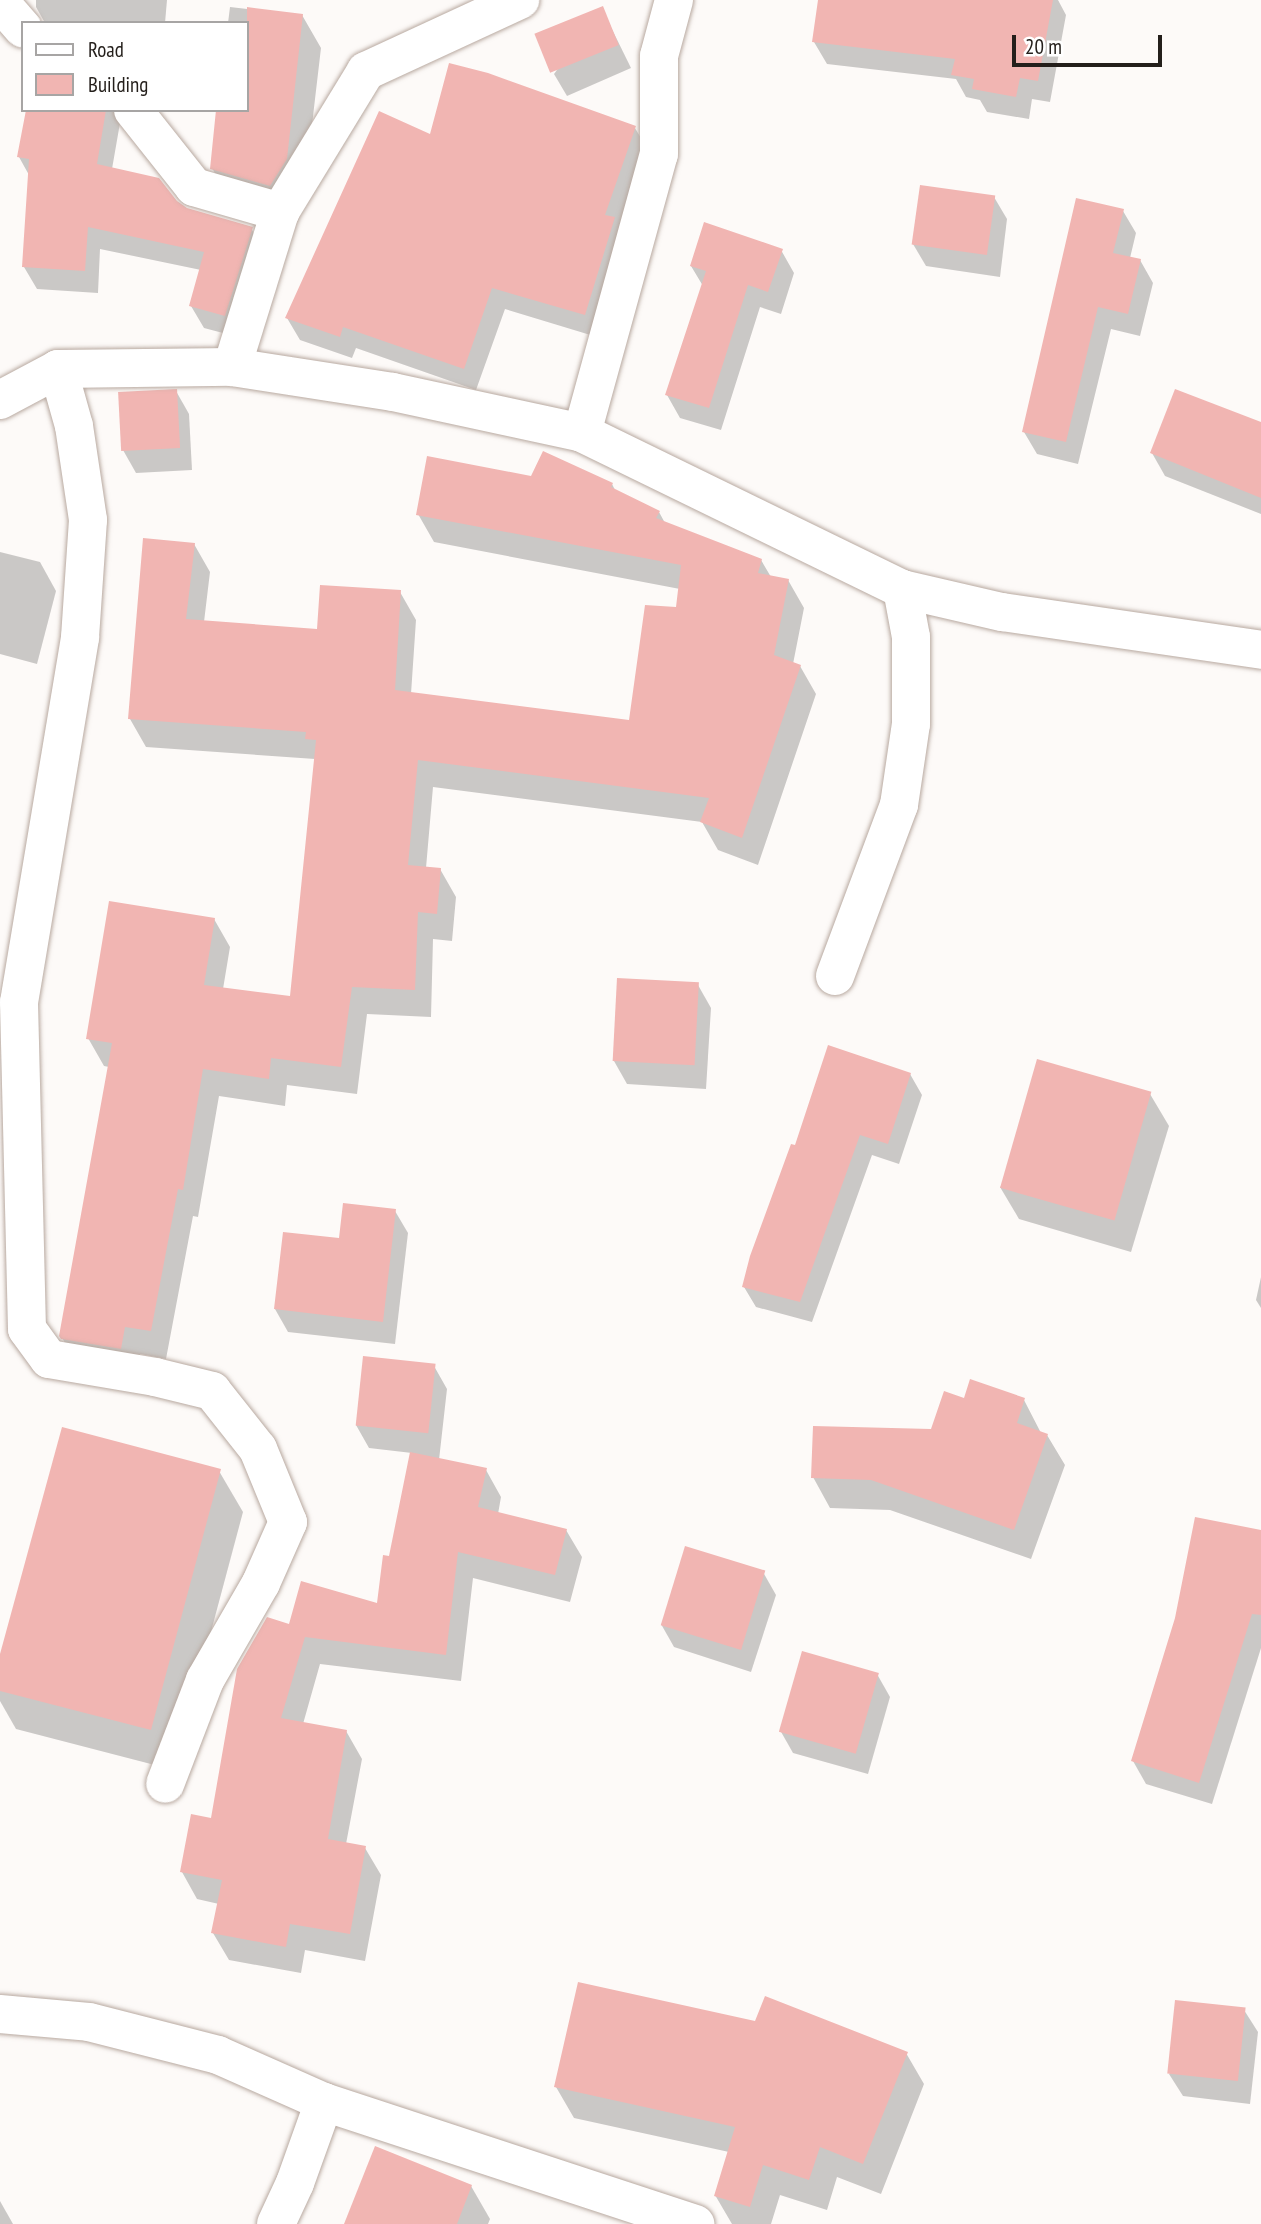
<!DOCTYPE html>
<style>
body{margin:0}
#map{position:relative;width:1261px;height:2224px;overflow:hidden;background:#fdfaf8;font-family:"PT Sans Narrow",sans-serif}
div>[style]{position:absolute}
.shadow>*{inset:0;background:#0003}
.building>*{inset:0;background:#f1b5b2;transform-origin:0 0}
.roads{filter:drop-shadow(0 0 2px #b8a9a0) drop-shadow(0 0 2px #b8a9a0)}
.minor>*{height:38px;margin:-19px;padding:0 19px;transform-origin:19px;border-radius:19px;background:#fff}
span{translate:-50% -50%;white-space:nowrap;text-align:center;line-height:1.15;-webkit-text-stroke:5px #fff;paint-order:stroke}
.legend{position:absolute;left:21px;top:21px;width:228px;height:91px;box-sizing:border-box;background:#fff;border:2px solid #a7a5a4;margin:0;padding:9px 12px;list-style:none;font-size:21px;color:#241f1b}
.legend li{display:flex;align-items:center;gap:14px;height:35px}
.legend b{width:35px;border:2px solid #a7a5a4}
.scale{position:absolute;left:1012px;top:35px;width:150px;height:32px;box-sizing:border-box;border:4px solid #241f1b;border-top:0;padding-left:9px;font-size:21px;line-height:24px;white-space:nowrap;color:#241f1b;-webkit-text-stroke:5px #fff;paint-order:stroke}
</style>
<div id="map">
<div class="shadow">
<i style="clip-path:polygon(36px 0,167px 0,165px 23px,45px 23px,36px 7px)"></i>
<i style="clip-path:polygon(820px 0,1058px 0,1066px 15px,1050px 102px,1032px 99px,1029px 119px,987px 112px,980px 100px,966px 97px,956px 79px,827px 64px,814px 42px)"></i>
<i style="clip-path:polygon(230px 7px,302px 15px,321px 48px,304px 193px,231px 201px,212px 168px,247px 110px,247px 23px,228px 23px)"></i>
<i style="clip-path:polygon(602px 9px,631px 68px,567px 96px,554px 74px)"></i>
<i style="clip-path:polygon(28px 110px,113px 110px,120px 123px,112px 169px,186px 209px,251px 228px,264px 251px,238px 337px,204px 328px,191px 306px,201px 270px,100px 249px,98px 293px,37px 289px,24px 267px,29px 175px,19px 157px)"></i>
<i style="clip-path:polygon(635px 128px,648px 150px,597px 337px,505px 309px,476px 390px,356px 348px,352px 358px,300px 340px,287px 318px)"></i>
<i style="clip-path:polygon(994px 197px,1007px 219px,1000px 277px,926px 266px,913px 244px)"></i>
<i style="clip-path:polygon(1123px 211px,1136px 233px,1130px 258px,1140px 260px,1153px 283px,1140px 336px,1111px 329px,1078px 464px,1037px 454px,1024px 432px)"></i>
<i style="clip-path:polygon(781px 250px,794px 273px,781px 314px,760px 307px,721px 430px,680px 418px,667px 395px,703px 286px,691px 266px)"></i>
<i style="clip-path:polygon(176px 391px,189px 414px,192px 470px,136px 473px,123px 450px)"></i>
<i style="clip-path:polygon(1261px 431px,1261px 514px,1165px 476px,1152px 453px)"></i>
<i style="clip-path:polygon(532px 478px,612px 484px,616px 492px,659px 512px,665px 523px,761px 560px,771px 577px,788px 580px,804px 608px,793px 664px,800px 666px,816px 694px,758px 865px,718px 850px,702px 822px,433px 787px,426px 868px,440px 869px,456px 897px,452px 941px,433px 939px,431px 1017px,367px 1014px,357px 1094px,287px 1085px,285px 1106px,219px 1096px,198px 1217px,193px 1216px,166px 1359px,140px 1354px,136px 1376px,79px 1367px,61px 1336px,109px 1067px,104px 1066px,88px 1038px,214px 919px,230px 947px,223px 989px,292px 998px,315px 759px,146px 747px,130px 719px,194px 544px,210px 572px,204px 622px,319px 631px,400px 592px,416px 620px,411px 694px,631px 722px,678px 608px,680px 589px,434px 542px,418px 514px)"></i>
<i style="clip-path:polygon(0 552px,40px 562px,56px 591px,37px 664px,0 654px)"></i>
<i style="clip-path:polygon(698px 985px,711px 1008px,706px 1089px,627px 1084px,614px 1061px)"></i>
<i style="clip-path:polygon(910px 1074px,922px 1095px,899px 1164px,872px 1155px,812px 1322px,756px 1307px,744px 1287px,796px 1148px)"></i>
<i style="clip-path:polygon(1150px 1094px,1169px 1126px,1131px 1252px,1019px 1219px,1000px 1187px)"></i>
<i style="clip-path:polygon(395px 1211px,408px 1233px,395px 1344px,288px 1332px,275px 1309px,340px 1240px)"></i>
<i style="clip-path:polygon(1261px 1277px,1261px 1308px,1256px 1300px)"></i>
<i style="clip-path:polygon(434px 1366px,447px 1389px,439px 1460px,486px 1470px,501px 1497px,498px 1514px,566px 1530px,582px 1557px,570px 1602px,473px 1578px,461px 1681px,320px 1664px,303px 1724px,346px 1731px,362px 1759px,346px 1844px,365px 1848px,381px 1875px,365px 1961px,305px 1950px,301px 1973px,229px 1960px,213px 1933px,219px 1904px,197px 1899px,182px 1872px,213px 1820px,290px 1626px,379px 1605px,412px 1453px,369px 1448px,356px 1425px)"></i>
<i style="clip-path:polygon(965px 1400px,1024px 1400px,1041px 1433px,1047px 1435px,1065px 1465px,1031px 1559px,890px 1510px,830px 1508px,813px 1477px,932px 1431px)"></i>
<i style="clip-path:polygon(219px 1471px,243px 1512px,174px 1770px,16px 1729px,0 1701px,0 1661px)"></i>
<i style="clip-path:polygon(1261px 1532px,1261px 1648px,1212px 1804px,1146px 1784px,1133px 1761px)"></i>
<i style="clip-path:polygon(763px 1572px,776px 1595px,751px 1672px,674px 1647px,661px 1624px)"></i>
<i style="clip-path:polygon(877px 1674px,890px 1697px,868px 1774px,793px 1753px,780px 1730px)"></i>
<i style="clip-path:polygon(1244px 2010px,1258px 2032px,1250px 2104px,1183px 2096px,1169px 2074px)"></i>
<i style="clip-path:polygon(906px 2053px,924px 2084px,881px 2194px,837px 2177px,827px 2210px,780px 2195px,771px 2224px,732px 2224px,715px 2195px,729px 2152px,574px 2118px,556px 2087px)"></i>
<i style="clip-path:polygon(471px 2186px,490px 2219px,488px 2224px,346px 2224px)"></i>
<i style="clip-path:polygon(0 2201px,13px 2224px,0 2224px)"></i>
</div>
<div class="building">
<i style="clip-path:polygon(818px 0,1053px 0,1038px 81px,1020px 78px,1016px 97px,972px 89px,974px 79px,951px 75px,955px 59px,812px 42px)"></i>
<i style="left:603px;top:6px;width:42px;height:74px;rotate:68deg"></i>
<i style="clip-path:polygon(247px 7px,303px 14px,287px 159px,270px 186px,210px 169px,216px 110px,247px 110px)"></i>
<i style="clip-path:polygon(449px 63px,488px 73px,636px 126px,605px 215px,615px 217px,585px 315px,492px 288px,464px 369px,343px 327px,340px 337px,285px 318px,379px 111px,430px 134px)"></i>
<i style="clip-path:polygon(26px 110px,106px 110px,97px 164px,159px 178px,177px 201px,187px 208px,253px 227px,225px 316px,189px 306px,204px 252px,88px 227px,85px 271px,22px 267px,29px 159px,17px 157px)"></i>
<i style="left:920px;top:185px;width:76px;height:60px;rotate:8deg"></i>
<i style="clip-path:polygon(1076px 198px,1124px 209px,1113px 253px,1141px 259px,1128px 314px,1098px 307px,1066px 442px,1022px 432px)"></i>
<i style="clip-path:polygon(704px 222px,783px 249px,768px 292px,748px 285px,709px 408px,665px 395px,706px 271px,690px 266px)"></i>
<i style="left:177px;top:389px;width:59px;height:59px;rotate:87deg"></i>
<i style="clip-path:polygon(1175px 389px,1261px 422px,1261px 498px,1150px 453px)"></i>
<i style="clip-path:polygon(543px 451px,613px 483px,611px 487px,660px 511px,656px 518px,762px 559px,758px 573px,789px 579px,774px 655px,801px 665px,742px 838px,700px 822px,709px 798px,418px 760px,408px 865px,441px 868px,437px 914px,418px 912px,415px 990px,352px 987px,341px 1067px,271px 1058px,269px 1079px,203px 1069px,183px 1190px,178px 1189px,151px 1331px,125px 1327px,121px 1349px,61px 1339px,59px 1336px,112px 1043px,86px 1039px,109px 901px,215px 918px,204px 985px,290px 996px,316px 740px,305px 739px,306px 732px,128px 719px,143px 538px,195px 543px,186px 619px,317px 629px,320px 585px,401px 590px,395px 690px,629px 720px,645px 605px,676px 607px,681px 565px,416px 515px,427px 456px,531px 476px)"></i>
<i style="left:617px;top:978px;width:82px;height:83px;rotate:3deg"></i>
<i style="clip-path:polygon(828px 1045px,911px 1073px,888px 1144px,860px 1135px,800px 1302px,742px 1287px,750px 1256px,791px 1144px,795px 1145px)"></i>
<i style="left:1037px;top:1059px;width:119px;height:134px;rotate:16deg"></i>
<i style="clip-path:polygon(343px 1203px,396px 1209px,383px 1322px,274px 1309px,283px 1232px,339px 1238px)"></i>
<i style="left:363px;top:1356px;width:73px;height:70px;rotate:6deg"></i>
<i style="clip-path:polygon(970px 1379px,1025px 1398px,1017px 1423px,1048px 1434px,1014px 1530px,871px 1480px,811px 1478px,813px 1426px,931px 1429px,944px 1391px,964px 1398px)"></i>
<i style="clip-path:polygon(62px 1427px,221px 1469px,151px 1730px,0 1691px,0 1654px)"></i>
<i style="clip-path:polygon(410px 1452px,487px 1468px,478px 1507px,567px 1529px,555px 1575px,458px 1552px,446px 1655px,305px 1637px,281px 1718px,347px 1730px,328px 1839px,366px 1846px,350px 1934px,290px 1924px,286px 1947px,211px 1933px,222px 1880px,180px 1872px,191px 1814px,211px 1818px,237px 1669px,267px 1617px,289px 1624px,301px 1581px,377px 1603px,383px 1555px,389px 1556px)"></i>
<i style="clip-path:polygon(1195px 1517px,1261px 1530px,1261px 1615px,1252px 1614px,1199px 1783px,1131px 1761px,1175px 1618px)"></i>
<i style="left:685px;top:1546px;width:84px;height:83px;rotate:17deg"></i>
<i style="left:802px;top:1651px;width:80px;height:84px;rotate:16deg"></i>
<i style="clip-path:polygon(578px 1982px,755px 2021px,765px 1996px,908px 2052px,863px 2164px,820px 2147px,809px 2180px,763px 2165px,750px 2207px,714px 2196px,735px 2127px,554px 2087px)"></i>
<i style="left:1175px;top:2000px;width:71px;height:74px;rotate:6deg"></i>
<i style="clip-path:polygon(375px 2146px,472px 2185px,457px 2224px,344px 2224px)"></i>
</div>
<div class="roads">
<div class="minor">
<i style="left:0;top:2px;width:35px;rotate:49deg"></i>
<i style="left:133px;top:110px;width:98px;rotate:51.6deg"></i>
<i style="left:194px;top:187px;width:90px;rotate:16.2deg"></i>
<i style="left:232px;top:367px;width:162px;rotate:-72.8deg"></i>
<i style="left:280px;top:212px;width:165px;rotate:-58.6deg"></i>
<i style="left:366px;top:71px;width:170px;rotate:-24.8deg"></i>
<i style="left:58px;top:369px;width:59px;rotate:74.3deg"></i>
<i style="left:74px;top:426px;width:95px;rotate:81.5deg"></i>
<i style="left:88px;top:520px;width:118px;rotate:93.9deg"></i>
<i style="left:80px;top:638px;width:369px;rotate:99.5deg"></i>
<i style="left:19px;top:1002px;width:327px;rotate:88.6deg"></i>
<i style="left:27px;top:1329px;width:37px;rotate:54deg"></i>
<i style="left:49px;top:1359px;width:108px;rotate:9.6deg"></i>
<i style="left:155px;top:1377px;width:59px;rotate:13.8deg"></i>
<i style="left:212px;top:1391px;width:74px;rotate:51.6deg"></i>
<i style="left:258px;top:1449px;width:79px;rotate:67.7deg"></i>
<i style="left:288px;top:1522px;width:67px;rotate:113.9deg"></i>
<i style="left:261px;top:1583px;width:112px;rotate:120deg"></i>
<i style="left:205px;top:1680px;width:111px;rotate:111deg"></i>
<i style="left:0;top:400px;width:66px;rotate:-28.1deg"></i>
<i style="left:58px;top:369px;width:174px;rotate:-0.7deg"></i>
<i style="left:232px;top:367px;width:163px;rotate:8.8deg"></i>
<i style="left:393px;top:392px;width:193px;rotate:12.2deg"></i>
<i style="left:582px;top:433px;width:356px;rotate:26deg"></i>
<i style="left:902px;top:589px;width:103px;rotate:13deg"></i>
<i style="left:1002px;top:612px;width:262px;rotate:8.3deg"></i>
<i style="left:582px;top:433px;width:289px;rotate:-74.6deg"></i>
<i style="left:659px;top:154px;width:98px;rotate:-90deg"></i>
<i style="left:659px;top:56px;width:58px;rotate:-75deg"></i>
<i style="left:835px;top:976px;width:183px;rotate:-69.5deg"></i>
<i style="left:899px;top:805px;width:82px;rotate:-81.6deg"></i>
<i style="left:911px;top:724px;width:87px;rotate:-90deg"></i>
<i style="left:911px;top:637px;width:49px;rotate:-100.6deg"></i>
<i style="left:0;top:2014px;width:89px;rotate:5.1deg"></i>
<i style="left:89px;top:2022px;width:133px;rotate:14.3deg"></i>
<i style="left:218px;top:2055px;width:116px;rotate:23.9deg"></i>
<i style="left:324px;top:2102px;width:86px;rotate:109.7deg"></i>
<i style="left:295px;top:2183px;width:45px;rotate:114.9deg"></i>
<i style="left:324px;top:2102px;width:391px;rotate:18.2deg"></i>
</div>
</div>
<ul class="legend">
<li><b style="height:9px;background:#fff"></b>Road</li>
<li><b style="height:19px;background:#f1b5b2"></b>Building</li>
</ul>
<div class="scale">20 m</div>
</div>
